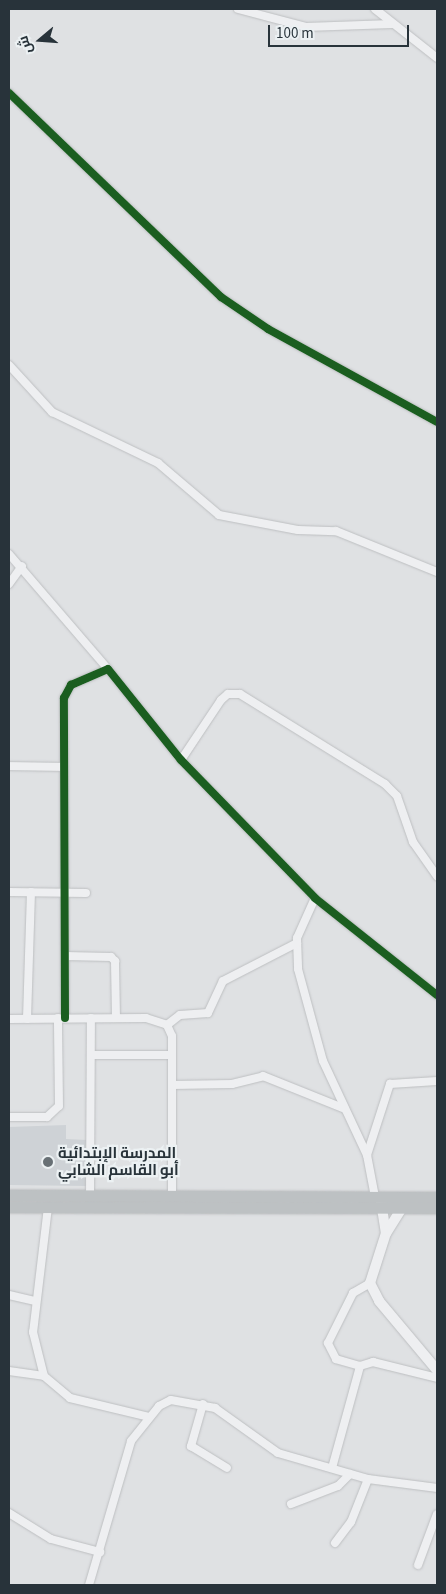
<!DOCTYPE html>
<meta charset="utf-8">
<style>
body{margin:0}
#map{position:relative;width:446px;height:1594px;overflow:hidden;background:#dfe1e3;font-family:"Source Sans 3",Cairo,sans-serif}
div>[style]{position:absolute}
.built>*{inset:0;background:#ced2d6}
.roads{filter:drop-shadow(0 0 1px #bdbfc1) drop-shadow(0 0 1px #bdbfc1)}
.minor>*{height:8px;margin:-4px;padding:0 4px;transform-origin:4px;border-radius:4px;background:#eeeff1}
.tertiary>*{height:10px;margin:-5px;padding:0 5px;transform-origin:5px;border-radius:5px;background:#eeeff1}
.secondary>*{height:11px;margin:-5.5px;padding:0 5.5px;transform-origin:5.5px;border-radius:5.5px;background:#bdc1c3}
.cycleway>*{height:8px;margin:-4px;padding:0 4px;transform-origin:4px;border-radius:4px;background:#1b5e20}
.dots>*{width:14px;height:14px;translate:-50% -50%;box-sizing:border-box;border:2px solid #ecf1f3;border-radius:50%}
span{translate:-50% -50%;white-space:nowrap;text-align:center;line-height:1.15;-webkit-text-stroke:4.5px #ecf1f3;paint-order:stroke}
.poi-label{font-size:15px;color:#28333a;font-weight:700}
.left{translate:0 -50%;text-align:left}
.frame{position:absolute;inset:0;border:10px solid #28333a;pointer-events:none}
.north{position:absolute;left:15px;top:15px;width:50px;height:50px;-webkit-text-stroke:4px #ecf1f3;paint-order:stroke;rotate:252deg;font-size:14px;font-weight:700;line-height:20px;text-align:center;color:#28333a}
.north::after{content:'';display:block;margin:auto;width:18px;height:22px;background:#28333a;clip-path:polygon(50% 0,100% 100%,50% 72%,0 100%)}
.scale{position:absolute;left:268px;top:25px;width:141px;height:22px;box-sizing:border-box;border:2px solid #28333a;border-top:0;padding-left:6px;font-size:15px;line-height:18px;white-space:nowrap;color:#28333a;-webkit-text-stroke:4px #ecf1f3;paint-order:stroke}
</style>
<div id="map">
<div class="built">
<i style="clip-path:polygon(66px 1125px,66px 1139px,87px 1140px,88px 1186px,9px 1185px,9px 1127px)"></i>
</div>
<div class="roads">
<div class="minor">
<i style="left:238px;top:9px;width:70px;rotate:14.8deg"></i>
<i style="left:306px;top:27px;width:86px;rotate:-2deg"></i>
<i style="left:375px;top:9px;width:79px;rotate:38.3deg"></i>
<i style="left:9px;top:93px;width:294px;rotate:43.9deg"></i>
<i style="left:221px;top:297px;width:57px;rotate:34.2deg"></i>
<i style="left:268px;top:329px;width:193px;rotate:28.8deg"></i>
<i style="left:9px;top:365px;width:64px;rotate:47.5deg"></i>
<i style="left:52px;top:412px;width:118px;rotate:25.7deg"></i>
<i style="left:158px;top:463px;width:80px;rotate:40.4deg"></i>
<i style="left:219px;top:515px;width:80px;rotate:10.8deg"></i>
<i style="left:298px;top:530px;width:38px;rotate:2deg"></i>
<i style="left:336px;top:531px;width:109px;rotate:22.1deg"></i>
<i style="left:9px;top:554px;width:152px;rotate:49.3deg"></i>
<i style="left:9px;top:584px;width:22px;rotate:-54deg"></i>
<i style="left:181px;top:760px;width:72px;rotate:-56.3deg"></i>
<i style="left:221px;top:700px;width:9px;rotate:-41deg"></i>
<i style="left:228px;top:694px;width:12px"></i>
<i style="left:240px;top:694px;width:171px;rotate:31.8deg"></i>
<i style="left:385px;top:784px;width:17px;rotate:45deg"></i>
<i style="left:397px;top:796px;width:49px;rotate:70.8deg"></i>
<i style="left:413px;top:842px;width:42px;rotate:54.8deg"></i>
<i style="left:9px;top:766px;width:55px;rotate:1deg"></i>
<i style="left:9px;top:892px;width:77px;rotate:0.7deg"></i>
<i style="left:315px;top:898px;width:44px;rotate:114.2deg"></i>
<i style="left:297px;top:938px;width:31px;rotate:88deg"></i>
<i style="left:298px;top:969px;width:95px;rotate:74.8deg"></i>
<i style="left:323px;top:1061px;width:104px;rotate:64.9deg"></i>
<i style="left:367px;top:1155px;width:43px;rotate:79.2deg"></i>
<i style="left:65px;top:956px;width:46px;rotate:1.2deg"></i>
<i style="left:111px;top:957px;width:6px;rotate:45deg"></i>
<i style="left:115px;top:961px;width:57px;rotate:89deg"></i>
<i style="left:65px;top:1018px;width:320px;rotate:-90.2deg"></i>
<i style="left:64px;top:698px;width:15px;rotate:-62deg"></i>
<i style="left:71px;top:685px;width:40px;rotate:-23.4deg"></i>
<i style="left:108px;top:669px;width:117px;rotate:51.3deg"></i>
<i style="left:181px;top:760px;width:192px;rotate:45.8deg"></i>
<i style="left:315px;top:898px;width:156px;rotate:38.5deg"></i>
<i style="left:9px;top:1019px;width:137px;rotate:-0.4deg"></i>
<i style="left:146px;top:1018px;width:22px;rotate:18deg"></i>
<i style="left:167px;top:1025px;width:12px;rotate:66deg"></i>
<i style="left:172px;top:1036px;width:160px;rotate:90deg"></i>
<i style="left:27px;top:1019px;width:127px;rotate:-88.2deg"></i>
<i style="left:167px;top:1025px;width:16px;rotate:-38deg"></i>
<i style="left:180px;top:1015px;width:28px;rotate:-4deg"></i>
<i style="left:208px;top:1013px;width:35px;rotate:-65deg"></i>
<i style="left:223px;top:981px;width:83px;rotate:-27.2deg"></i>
<i style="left:91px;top:1055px;width:81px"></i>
<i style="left:172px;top:1085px;width:60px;rotate:-1deg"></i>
<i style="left:232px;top:1084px;width:32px;rotate:-14deg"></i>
<i style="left:263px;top:1076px;width:88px;rotate:21.9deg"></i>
<i style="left:9px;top:1117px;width:38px"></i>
<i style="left:47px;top:1117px;width:16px;rotate:-43deg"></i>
<i style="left:59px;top:1106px;width:88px;rotate:-90.7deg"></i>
<i style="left:367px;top:1155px;width:75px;rotate:-72.1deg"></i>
<i style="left:390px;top:1084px;width:47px;rotate:-3.7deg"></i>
<i style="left:90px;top:1196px;width:178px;rotate:-89.7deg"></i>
<i style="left:48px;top:1207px;width:126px;rotate:96.8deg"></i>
<i style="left:33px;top:1332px;width:45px;rotate:76deg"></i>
<i style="left:44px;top:1376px;width:34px;rotate:40deg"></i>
<i style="left:70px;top:1398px;width:81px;rotate:13.5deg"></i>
<i style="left:9px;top:1295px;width:26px;rotate:13deg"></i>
<i style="left:360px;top:1366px;width:25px;rotate:-164deg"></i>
<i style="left:336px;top:1359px;width:18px;rotate:-117deg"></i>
<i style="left:328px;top:1343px;width:56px;rotate:-63.4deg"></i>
<i style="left:353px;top:1293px;width:20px;rotate:-30deg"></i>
<i style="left:9px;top:1371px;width:35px;rotate:8deg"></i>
<i style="left:203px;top:1404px;width:44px;rotate:105.9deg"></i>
<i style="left:191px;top:1446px;width:42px;rotate:31.4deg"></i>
<i style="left:332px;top:1468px;width:106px;rotate:-74.6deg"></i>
<i style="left:360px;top:1366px;width:14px;rotate:-17deg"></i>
<i style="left:373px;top:1362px;width:66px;rotate:14deg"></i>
<i style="left:291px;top:1504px;width:50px;rotate:-21deg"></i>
<i style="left:338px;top:1486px;width:17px;rotate:-45deg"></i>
<i style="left:9px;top:1513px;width:49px;rotate:31.8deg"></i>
<i style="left:51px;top:1539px;width:51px;rotate:14.9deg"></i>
<i style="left:335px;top:1543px;width:26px;rotate:-53deg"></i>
<i style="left:351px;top:1522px;width:46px;rotate:-68.4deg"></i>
<i style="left:418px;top:1565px;width:54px;rotate:-69.6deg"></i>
<i style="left:89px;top:1585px;width:150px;rotate:-73.7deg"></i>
<i style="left:131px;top:1441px;width:45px;rotate:-51.3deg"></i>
<i style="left:159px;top:1406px;width:13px;rotate:-27deg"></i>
<i style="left:171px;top:1400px;width:45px;rotate:10.3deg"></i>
<i style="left:215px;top:1408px;width:77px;rotate:35.5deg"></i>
<i style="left:278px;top:1453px;width:94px;rotate:16.1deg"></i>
<i style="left:368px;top:1479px;width:70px;rotate:7.4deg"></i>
</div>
<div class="tertiary">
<i style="left:381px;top:1202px;width:31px;rotate:81deg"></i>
<i style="left:405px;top:1203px;width:36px;rotate:122deg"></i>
<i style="left:386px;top:1233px;width:52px;rotate:107.7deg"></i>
<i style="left:370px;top:1283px;width:20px;rotate:63deg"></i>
<i style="left:379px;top:1301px;width:90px;rotate:50deg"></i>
</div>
<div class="secondary">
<i style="left:9px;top:1195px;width:428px;rotate:0.3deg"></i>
<i style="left:9px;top:1207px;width:428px;rotate:0.1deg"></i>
</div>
</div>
<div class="cycleway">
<i style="left:9px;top:93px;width:294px;rotate:43.9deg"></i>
<i style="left:221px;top:297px;width:57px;rotate:34.2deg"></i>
<i style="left:268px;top:329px;width:193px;rotate:28.8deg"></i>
<i style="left:65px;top:1018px;width:320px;rotate:-90.2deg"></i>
<i style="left:64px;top:698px;width:15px;rotate:-62deg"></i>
<i style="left:71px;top:685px;width:40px;rotate:-23.4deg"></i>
<i style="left:108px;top:669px;width:117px;rotate:51.3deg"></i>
<i style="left:181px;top:760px;width:192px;rotate:45.8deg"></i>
<i style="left:315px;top:898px;width:156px;rotate:38.5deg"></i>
</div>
<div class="dots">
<i style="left:48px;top:1162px;background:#687075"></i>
</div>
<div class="poi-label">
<span class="left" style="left:58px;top:1162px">المدرسة الإبتدائية<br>أبو القاسم الشابي</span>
</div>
<div class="frame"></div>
<div class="north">ش</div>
<div class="scale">100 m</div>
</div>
